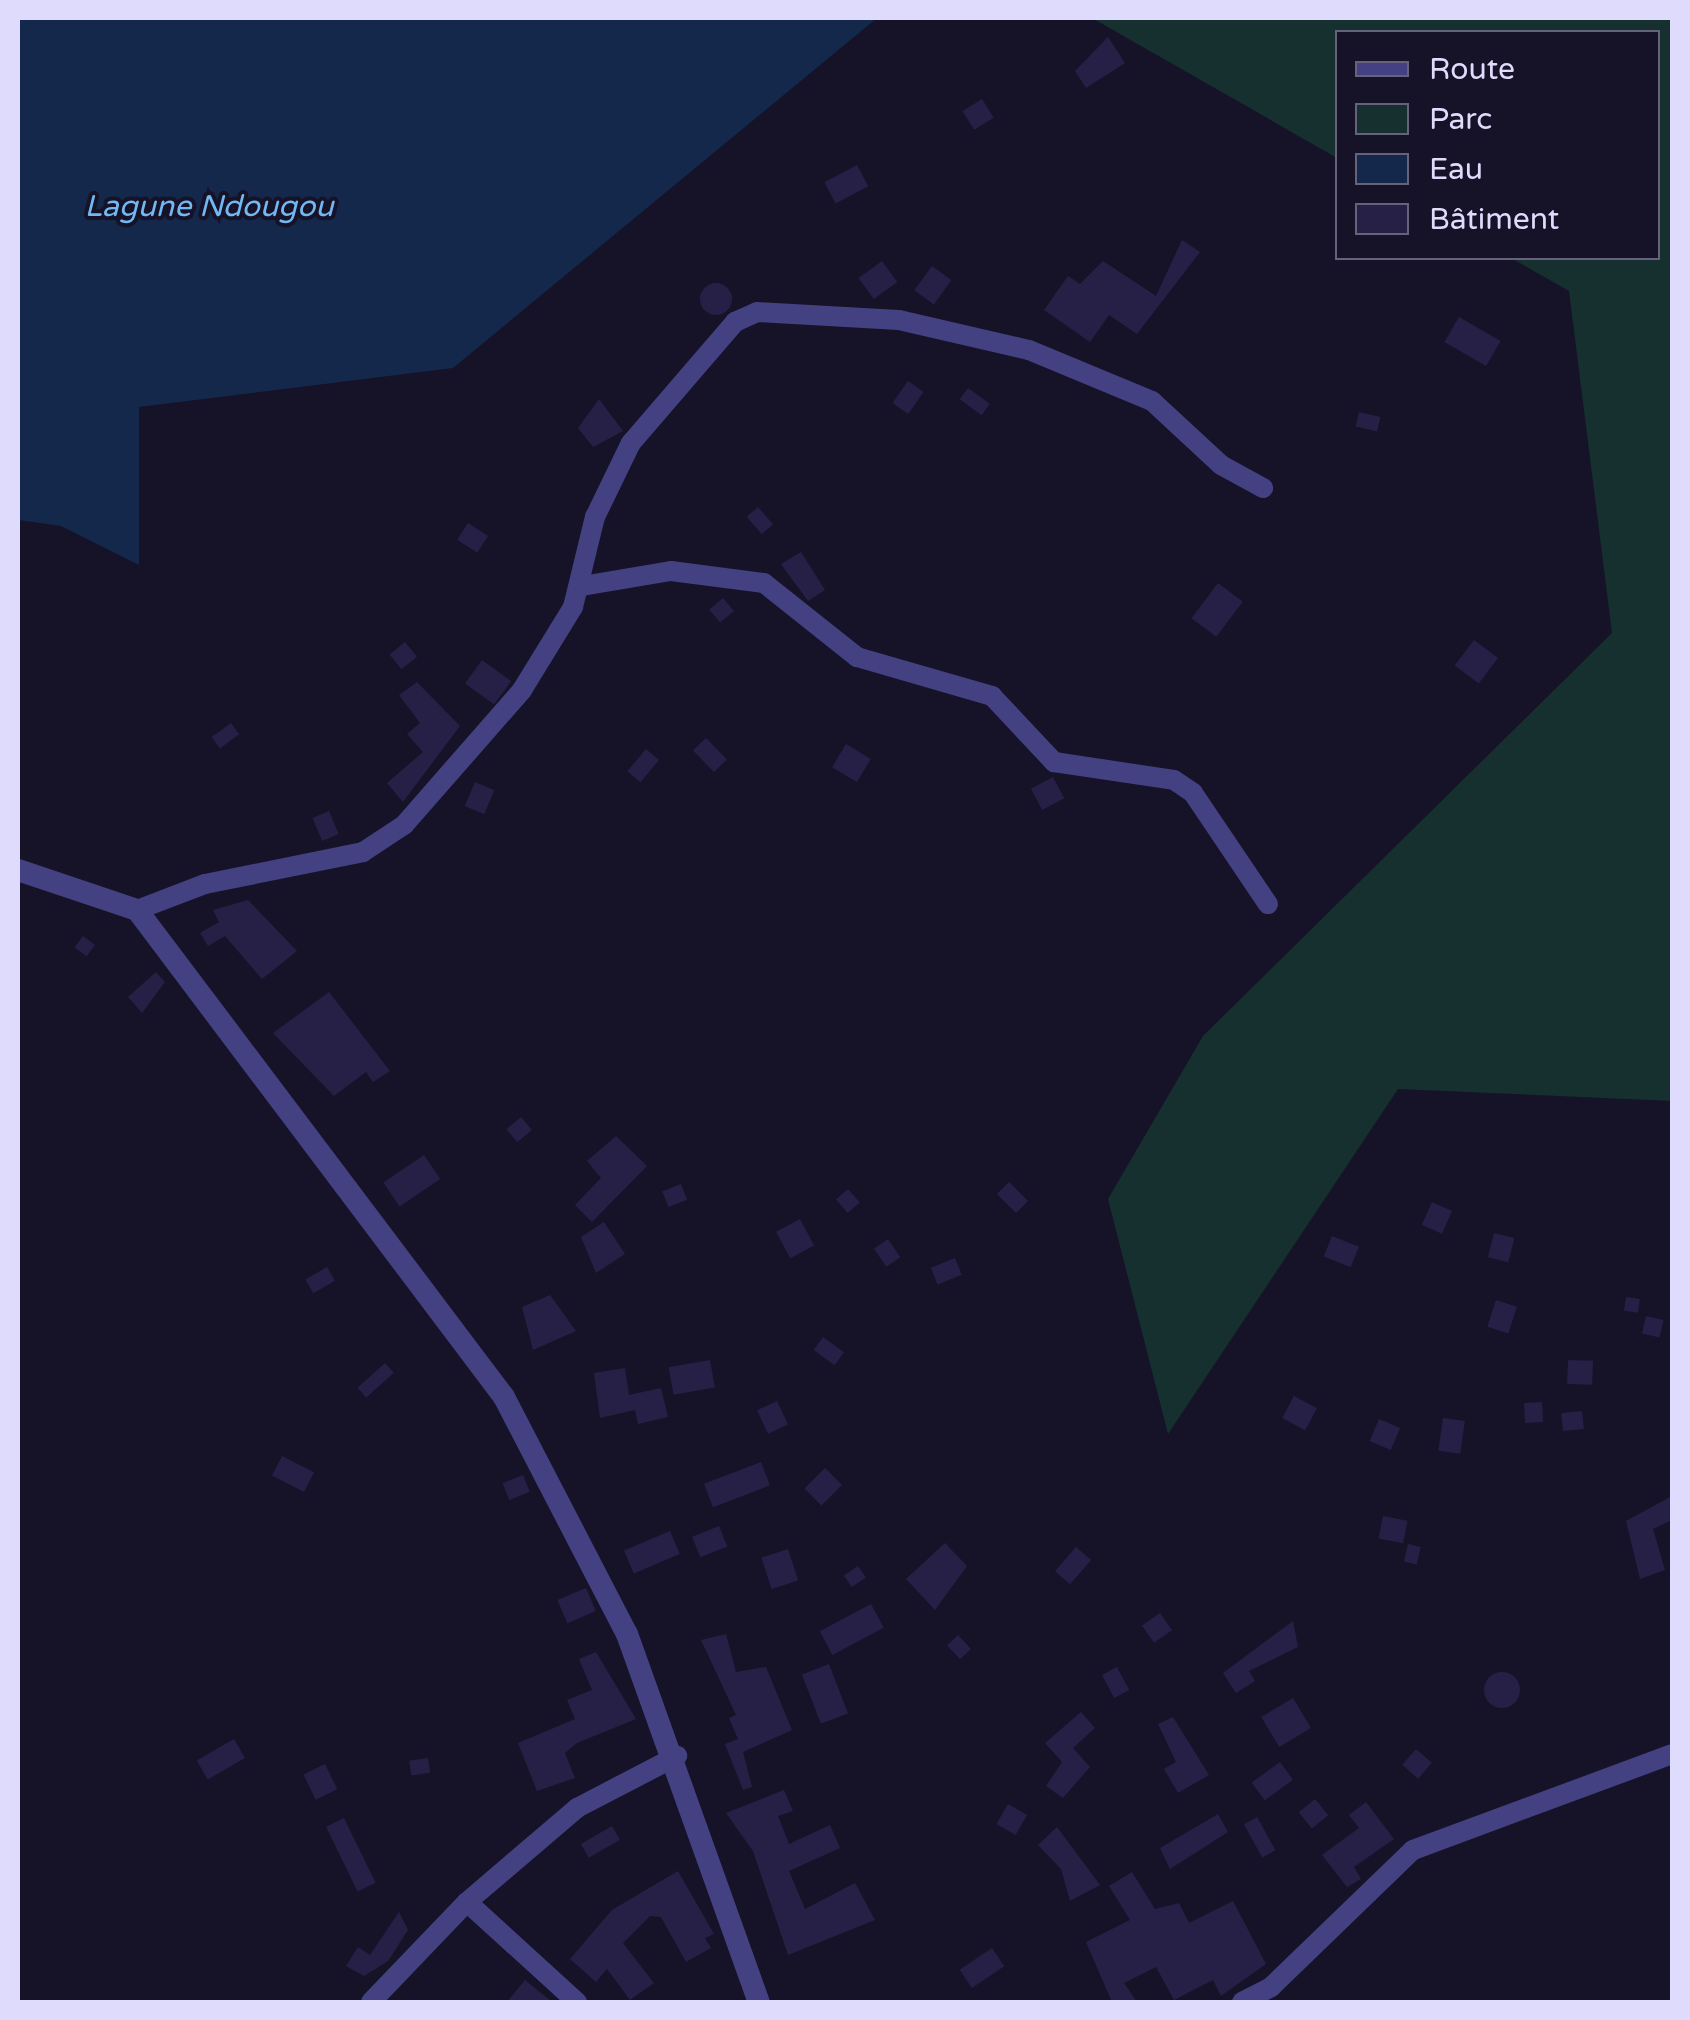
<!DOCTYPE html>
<meta charset="utf-8">
<style>
body{margin:0}
#map{position:relative;width:1690px;height:2020px;overflow:hidden;background:#161227;font-family:"Varela Round",sans-serif}
div>[style]{position:absolute}
.green>*{inset:0;background:#16302f}
.water>*{inset:0;background:#13284a}
.building>*{inset:0;background:#272046;transform-origin:0 0}
.round{border-radius:50%}
.minor>*{height:20px;margin:-10px;padding:0 10px;transform-origin:10px;border-radius:10px;background:#434182}
.tertiary>*{height:22px;margin:-11px;padding:0 11px;transform-origin:11px;border-radius:11px;background:#434182}
span{translate:-50% -50%;white-space:nowrap;text-align:center;line-height:1.15;-webkit-text-stroke:8px #161227;paint-order:stroke}
.water-label{font-size:30px;color:#72b8f3;font-style:italic}
.frame{position:absolute;inset:0;border:20px solid #dfdbfc;pointer-events:none}
.legend{position:absolute;left:1335px;top:30px;width:325px;height:230px;box-sizing:border-box;background:#161227;border:2px solid #66627c;margin:0;padding:12px 18px;list-style:none;font-size:30px;color:#dfdbfc}
.legend li{display:flex;align-items:center;gap:20px;height:50px}
.legend b{width:50px;border:2px solid #66627c}
</style>
<div id="map">
<div class="green">
<i style="clip-path:polygon(1092px 18px,1672px 18px,1672px 1101px,1398px 1089px,1168px 1434px,1108px 1199px,1203px 1036px,1612px 633px,1569px 291px,1511px 258px,1658px 258px,1658px 32px,1338px 32px,1337px 158px)"></i>
</div>
<div class="water">
<i style="clip-path:polygon(18px 18px,877px 18px,453px 368px,139px 407px,139px 565px,61px 526px,18px 520px)"></i>
</div>
<div class="building">
<i style="clip-path:polygon(1108px 37px,1125px 63px,1086px 88px,1075px 71px)"></i>
<i style="left:982px;top:99px;width:22px;height:23px;rotate:58deg"></i>
<i style="left:857px;top:165px;width:24px;height:37px;rotate:62deg"></i>
<i style="clip-path:polygon(1182px 240px,1200px 252px,1137px 334px,1109px 315px,1090px 342px,1044px 310px,1068px 276px,1080px 284px,1103px 261px,1156px 296px)"></i>
<i style="left:882px;top:261px;width:26px;height:29px;rotate:54deg"></i>
<i style="left:932px;top:266px;width:24px;height:30px;rotate:36deg"></i>
<i class="round" style="left:700px;top:283px;width:32px;height:32px"></i>
<i style="left:1459px;top:317px;width:48px;height:29px;rotate:30deg"></i>
<i style="left:908px;top:381px;width:19px;height:27px;rotate:35deg"></i>
<i style="left:968px;top:388px;width:27px;height:14px;rotate:36deg"></i>
<i style="clip-path:polygon(599px 399px,623px 431px,593px 447px,578px 428px)"></i>
<i style="left:1359px;top:412px;width:22px;height:15px;rotate:13deg"></i>
<i style="left:758px;top:507px;width:23px;height:15px;rotate:49deg"></i>
<i style="left:468px;top:523px;width:24px;height:20px;rotate:33deg"></i>
<i style="clip-path:polygon(801px 552px,825px 590px,808px 601px,781px 564px)"></i>
<i style="left:1218px;top:583px;width:31px;height:44px;rotate:37deg"></i>
<i style="left:723px;top:598px;width:17px;height:18px;rotate:50deg"></i>
<i style="left:1474px;top:640px;width:30px;height:32px;rotate:37deg"></i>
<i style="left:405px;top:642px;width:19px;height:20px;rotate:51deg"></i>
<i style="left:482px;top:660px;width:36px;height:29px;rotate:36deg"></i>
<i style="clip-path:polygon(417px 682px,460px 726px,403px 802px,387px 783px,423px 752px,407px 734px,420px 723px,399px 695px)"></i>
<i style="left:231px;top:723px;width:14px;height:24px;rotate:54deg"></i>
<i style="left:706px;top:738px;width:30px;height:18px;rotate:46deg"></i>
<i style="left:846px;top:744px;width:29px;height:27px;rotate:31deg"></i>
<i style="left:646px;top:749px;width:17px;height:29px;rotate:40deg"></i>
<i style="left:1053px;top:777px;width:24px;height:25px;rotate:62deg"></i>
<i style="left:475px;top:782px;width:21px;height:26px;rotate:23deg"></i>
<i style="left:329px;top:811px;width:25px;height:18px;rotate:67deg"></i>
<i style="clip-path:polygon(248px 900px,297px 951px,262px 979px,225px 936px,208px 946px,200px 933px,219px 922px,213px 910px)"></i>
<i style="left:83px;top:936px;width:15px;height:14px;rotate:37deg"></i>
<i style="clip-path:polygon(156px 972px,165px 982px,142px 1013px,128px 997px)"></i>
<i style="clip-path:polygon(329px 992px,390px 1071px,373px 1082px,366px 1072px,334px 1096px,273px 1033px)"></i>
<i style="left:521px;top:1117px;width:17px;height:19px;rotate:50deg"></i>
<i style="clip-path:polygon(616px 1136px,647px 1166px,592px 1222px,575px 1205px,601px 1178px,587px 1161px)"></i>
<i style="left:424px;top:1155px;width:29px;height:49px;rotate:56deg"></i>
<i style="left:1009px;top:1182px;width:27px;height:17px;rotate:45deg"></i>
<i style="left:681px;top:1184px;width:17px;height:20px;rotate:69deg"></i>
<i style="left:848px;top:1189px;width:18px;height:16px;rotate:49deg"></i>
<i style="left:1432px;top:1202px;width:22px;height:25px;rotate:24deg"></i>
<i style="left:800px;top:1219px;width:30px;height:27px;rotate:62deg"></i>
<i style="clip-path:polygon(604px 1222px,625px 1254px,596px 1273px,581px 1237px)"></i>
<i style="left:1494px;top:1233px;width:21px;height:25px;rotate:14deg"></i>
<i style="left:1332px;top:1236px;width:29px;height:22px;rotate:22deg"></i>
<i style="left:888px;top:1239px;width:22px;height:17px;rotate:56deg"></i>
<i style="left:955px;top:1258px;width:18px;height:26px;rotate:68deg"></i>
<i style="left:327px;top:1267px;width:16px;height:25px;rotate:60deg"></i>
<i style="clip-path:polygon(550px 1295px,576px 1331px,533px 1350px,522px 1307px)"></i>
<i style="left:1626px;top:1297px;width:14px;height:14px;rotate:8deg"></i>
<i style="left:1496px;top:1300px;width:22px;height:28px;rotate:18deg"></i>
<i style="left:1646px;top:1316px;width:18px;height:18px;rotate:13deg"></i>
<i style="left:823px;top:1337px;width:26px;height:16px;rotate:36deg"></i>
<i style="left:710px;top:1360px;width:28px;height:42px;rotate:80deg"></i>
<i style="left:1568px;top:1360px;width:25px;height:24px;rotate:2deg"></i>
<i style="left:385px;top:1363px;width:13px;height:37px;rotate:48deg"></i>
<i style="clip-path:polygon(625px 1368px,629px 1395px,661px 1388px,668px 1417px,638px 1424px,635px 1410px,600px 1418px,594px 1373px)"></i>
<i style="left:1294px;top:1396px;width:26px;height:25px;rotate:28deg"></i>
<i style="left:777px;top:1401px;width:26px;height:22px;rotate:65deg"></i>
<i style="left:1542px;top:1402px;width:20px;height:18px;rotate:87deg"></i>
<i style="left:1582px;top:1411px;width:18px;height:21px;rotate:84deg"></i>
<i style="left:1443px;top:1418px;width:22px;height:33px;rotate:8deg"></i>
<i style="left:1379px;top:1419px;width:23px;height:24px;rotate:23deg"></i>
<i style="left:282px;top:1456px;width:36px;height:22px;rotate:27deg"></i>
<i style="left:761px;top:1462px;width:25px;height:61px;rotate:69deg"></i>
<i style="left:825px;top:1468px;width:24px;height:29px;rotate:45deg"></i>
<i style="left:523px;top:1475px;width:18px;height:22px;rotate:68deg"></i>
<i style="clip-path:polygon(1672px 1496px,1672px 1520px,1653px 1529px,1665px 1570px,1640px 1579px,1626px 1521px)"></i>
<i style="left:1383px;top:1516px;width:25px;height:23px;rotate:11deg"></i>
<i style="left:719px;top:1526px;width:22px;height:29px;rotate:68deg"></i>
<i style="left:670px;top:1531px;width:25px;height:50px;rotate:67deg"></i>
<i style="clip-path:polygon(945px 1543px,967px 1566px,935px 1610px,906px 1579px)"></i>
<i style="left:1408px;top:1544px;width:13px;height:18px;rotate:13deg"></i>
<i style="left:1076px;top:1547px;width:20px;height:32px;rotate:41deg"></i>
<i style="left:788px;top:1549px;width:33px;height:28px;rotate:72deg"></i>
<i style="left:858px;top:1566px;width:14px;height:17px;rotate:56deg"></i>
<i style="left:586px;top:1588px;width:25px;height:31px;rotate:67deg"></i>
<i style="left:871px;top:1604px;width:27px;height:58px;rotate:62deg"></i>
<i style="left:1160px;top:1613px;width:21px;height:22px;rotate:55deg"></i>
<i style="clip-path:polygon(1293px 1621px,1298px 1647px,1249px 1671px,1255px 1681px,1236px 1693px,1223px 1673px)"></i>
<i style="clip-path:polygon(726px 1634px,736px 1672px,766px 1667px,792px 1730px,743px 1752px,752px 1787px,743px 1790px,725px 1744px,738px 1739px,729px 1718px,736px 1715px,701px 1640px)"></i>
<i style="left:958px;top:1635px;width:19px;height:15px;rotate:47deg"></i>
<i style="clip-path:polygon(596px 1652px,636px 1719px,577px 1743px,565px 1753px,575px 1778px,537px 1791px,518px 1743px,575px 1719px,567px 1700px,592px 1690px,579px 1659px)"></i>
<i style="left:829px;top:1664px;width:53px;height:29px;rotate:69deg"></i>
<i style="left:1117px;top:1667px;width:26px;height:17px;rotate:62deg"></i>
<i class="round" style="left:1484px;top:1672px;width:36px;height:36px"></i>
<i style="left:1293px;top:1698px;width:35px;height:37px;rotate:59deg"></i>
<i style="clip-path:polygon(1081px 1712px,1095px 1728px,1073px 1748px,1090px 1767px,1063px 1798px,1046px 1786px,1062px 1762px,1045px 1743px)"></i>
<i style="clip-path:polygon(1173px 1717px,1209px 1775px,1178px 1793px,1164px 1769px,1176px 1762px,1158px 1724px)"></i>
<i style="left:234px;top:1739px;width:22px;height:43px;rotate:60deg"></i>
<i style="left:1416px;top:1749px;width:21px;height:21px;rotate:41deg"></i>
<i style="left:428px;top:1758px;width:15px;height:19px;rotate:82deg"></i>
<i style="left:1280px;top:1762px;width:22px;height:35px;rotate:54deg"></i>
<i style="left:325px;top:1764px;width:28px;height:24px;rotate:64deg"></i>
<i style="clip-path:polygon(784px 1790px,793px 1811px,778px 1816px,789px 1844px,830px 1825px,840px 1848px,789px 1871px,805px 1909px,855px 1883px,875px 1920px,788px 1955px,753px 1851px,726px 1813px)"></i>
<i style="left:1315px;top:1799px;width:21px;height:21px;rotate:51deg"></i>
<i style="clip-path:polygon(1366px 1802px,1394px 1839px,1354px 1867px,1361px 1879px,1347px 1887px,1322px 1855px,1359px 1828px,1349px 1815px)"></i>
<i style="left:1008px;top:1804px;width:22px;height:23px;rotate:30deg"></i>
<i style="clip-path:polygon(1218px 1814px,1228px 1832px,1170px 1869px,1160px 1848px)"></i>
<i style="left:1257px;top:1817px;width:38px;height:15px;rotate:61deg"></i>
<i style="left:344px;top:1818px;width:72px;height:20px;rotate:64deg"></i>
<i style="left:612px;top:1826px;width:16px;height:36px;rotate:60deg"></i>
<i style="clip-path:polygon(1057px 1827px,1100px 1885px,1070px 1901px,1061px 1869px,1038px 1845px)"></i>
<i style="clip-path:polygon(678px 1871px,714px 1934px,705px 1938px,711px 1948px,686px 1962px,661px 1917px,650px 1916px,623px 1943px,654px 1983px,630px 2000px,607px 1969px,596px 1982px,570px 1959px,612px 1910px)"></i>
<i style="clip-path:polygon(1132px 1872px,1155px 1909px,1179px 1903px,1189px 1923px,1233px 1901px,1266px 1964px,1221px 1996px,1213px 1980px,1174px 2000px,1156px 1967px,1124px 1983px,1137px 2002px,1112px 2002px,1086px 1942px,1130px 1920px,1109px 1886px)"></i>
<i style="clip-path:polygon(399px 1912px,408px 1930px,388px 1961px,364px 1976px,346px 1966px,358px 1947px,370px 1955px)"></i>
<i style="left:992px;top:1948px;width:22px;height:39px;rotate:56deg"></i>
<i style="clip-path:polygon(525px 1980px,552px 2002px,507px 2002px)"></i>
</div>
<div class="minor">
<i style="left:582px;top:586px;width:90px;rotate:-9.6deg"></i>
<i style="left:671px;top:571px;width:94px;rotate:7.4deg"></i>
<i style="left:764px;top:583px;width:119px;rotate:38.5deg"></i>
<i style="left:857px;top:657px;width:141px;rotate:16.1deg"></i>
<i style="left:992px;top:696px;width:91px;rotate:46.8deg"></i>
<i style="left:1054px;top:762px;width:121px;rotate:8.5deg"></i>
<i style="left:1174px;top:780px;width:23px;rotate:34deg"></i>
<i style="left:1193px;top:793px;width:134px;rotate:56deg"></i>
<i style="left:137px;top:910px;width:73px;rotate:-20.9deg"></i>
<i style="left:205px;top:884px;width:161px;rotate:-11.4deg"></i>
<i style="left:363px;top:852px;width:49px;rotate:-33.4deg"></i>
<i style="left:404px;top:825px;width:179px;rotate:-48.8deg"></i>
<i style="left:522px;top:690px;width:97px;rotate:-58.4deg"></i>
<i style="left:573px;top:607px;width:93px;rotate:-76.3deg"></i>
<i style="left:595px;top:517px;width:82px;rotate:-64.1deg"></i>
<i style="left:631px;top:443px;width:160px;rotate:-49.3deg"></i>
<i style="left:735px;top:322px;width:24px;rotate:-24deg"></i>
<i style="left:757px;top:312px;width:142px;rotate:3.2deg"></i>
<i style="left:899px;top:320px;width:133px;rotate:13deg"></i>
<i style="left:1029px;top:350px;width:133px;rotate:22.5deg"></i>
<i style="left:1152px;top:401px;width:94px;rotate:42.8deg"></i>
<i style="left:1221px;top:465px;width:48px;rotate:28.7deg"></i>
<i style="left:467px;top:1902px;width:149px;rotate:42.3deg"></i>
<i style="left:371px;top:2002px;width:139px;rotate:-46.2deg"></i>
<i style="left:467px;top:1902px;width:145px;rotate:-40.5deg"></i>
<i style="left:577px;top:1808px;width:113px;rotate:-27.5deg"></i>
<i style="left:1242px;top:2002px;width:33px;rotate:-27deg"></i>
<i style="left:1271px;top:1987px;width:197px;rotate:-44deg"></i>
<i style="left:1413px;top:1850px;width:276px;rotate:-20.3deg"></i>
</div>
<div class="tertiary">
<i style="left:18px;top:870px;width:126px;rotate:18.6deg"></i>
<i style="left:137px;top:910px;width:610px;rotate:53deg"></i>
<i style="left:504px;top:1397px;width:267px;rotate:62.6deg"></i>
<i style="left:627px;top:1634px;width:391px;rotate:70.3deg"></i>
</div>
<div class="water-label">
<span style="left:209px;top:207px">Lagune Ndougou</span>
</div>
<div class="frame"></div>
<ul class="legend">
<li><b style="height:12px;background:#434182"></b>Route</li>
<li><b style="height:28px;background:#16302f"></b>Parc</li>
<li><b style="height:28px;background:#13284a"></b>Eau</li>
<li><b style="height:28px;background:#272046"></b>Bâtiment</li>
</ul>
</div>
